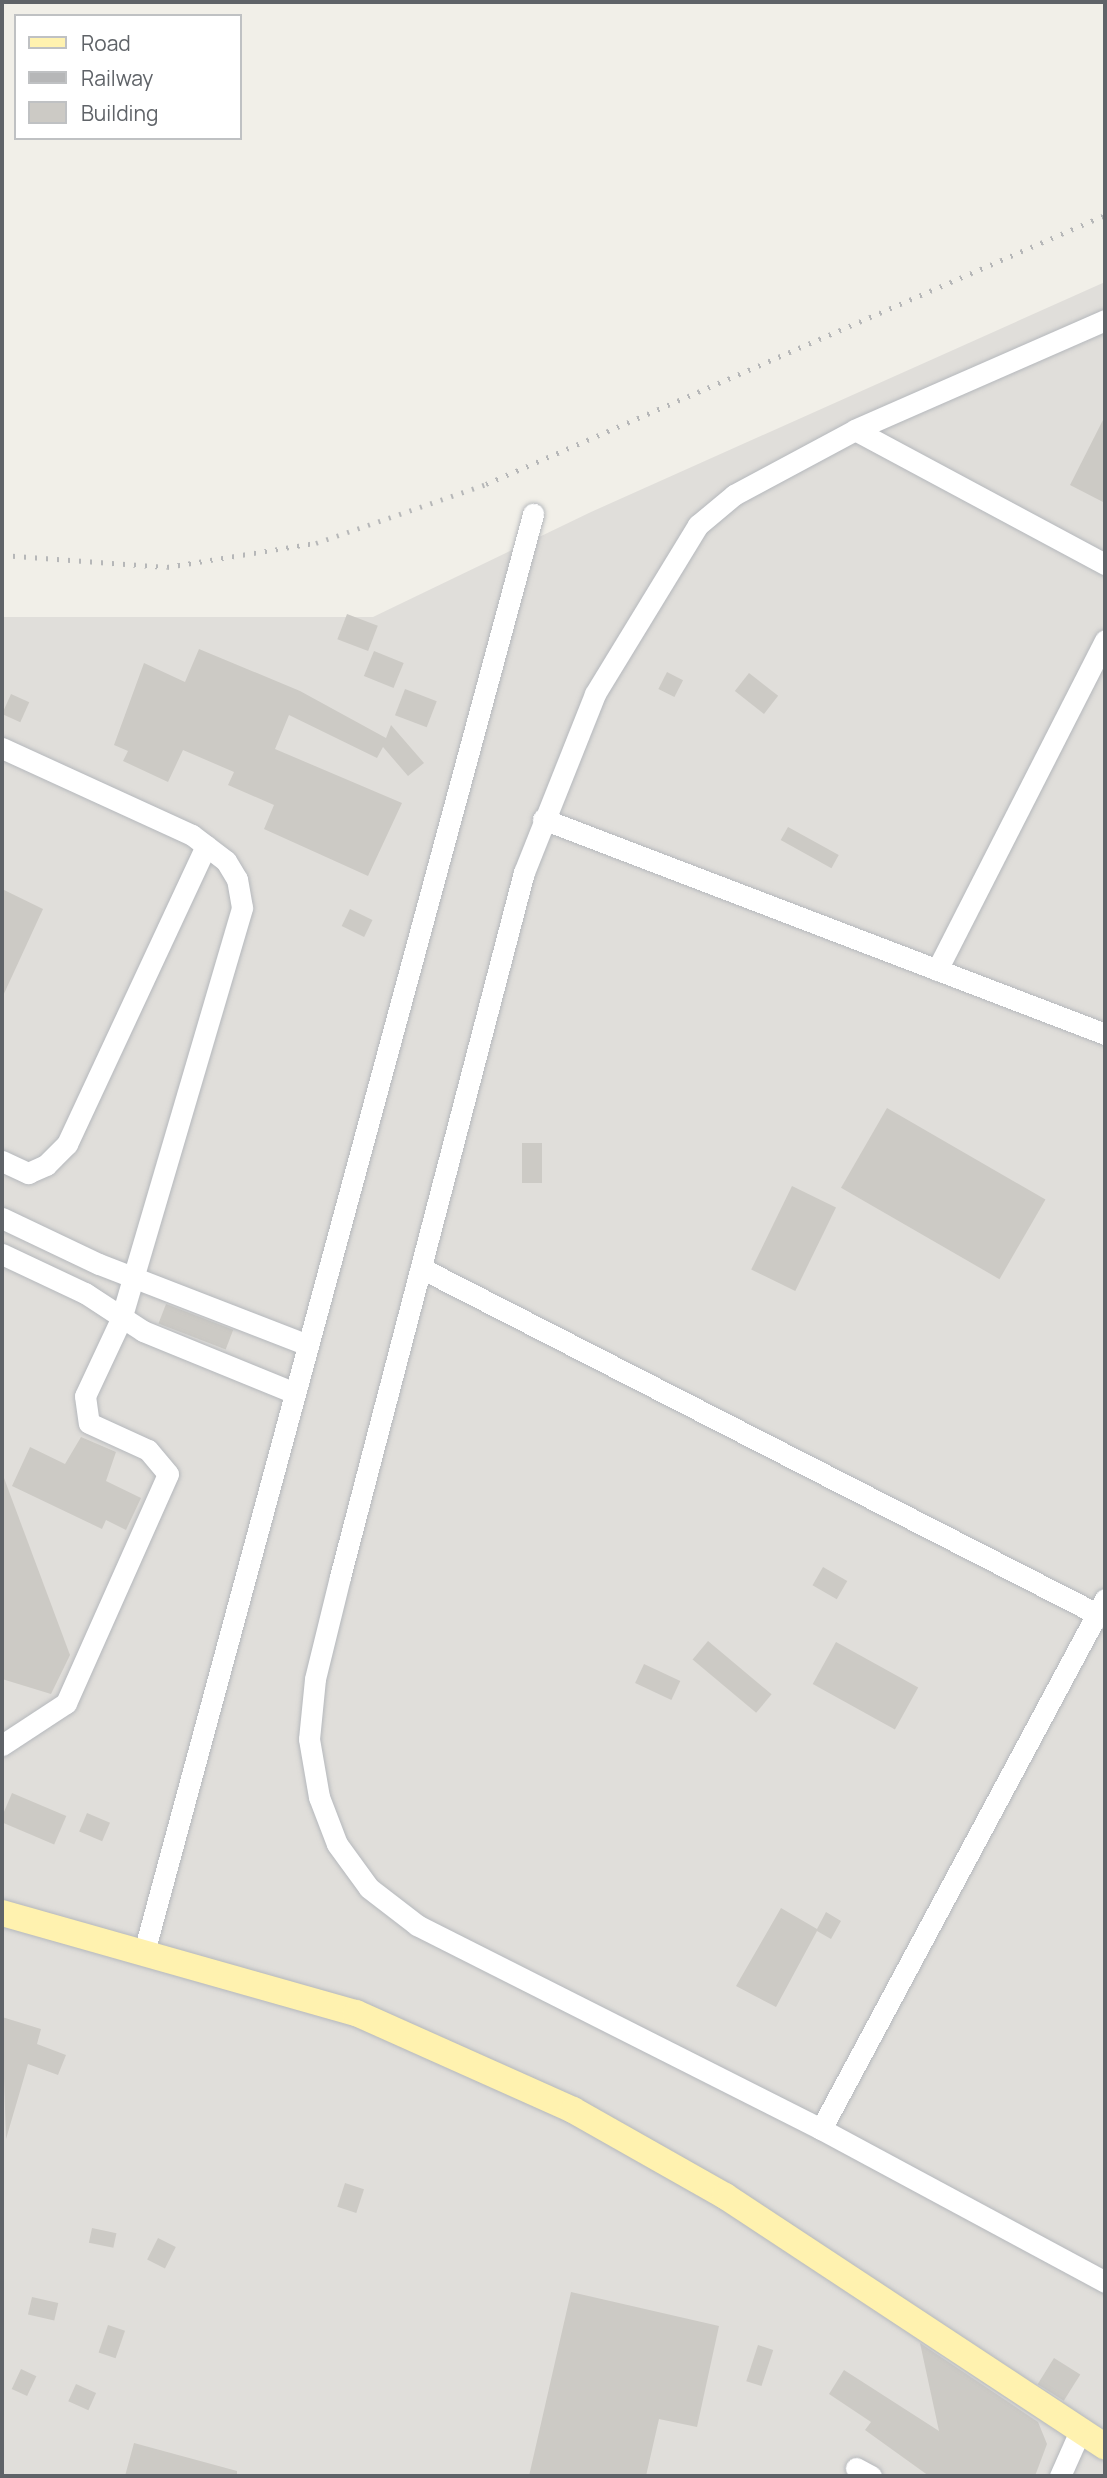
<!DOCTYPE html>
<style>
body{margin:0}
#map{position:relative;width:1107px;height:2478px;overflow:hidden;background:#f1efe8;font-family:Manrope,sans-serif}
div>[style]{position:absolute}
.industrial>*{inset:0;background:#e0deda}
.building>*{inset:0;background:#cccac5;transform-origin:0 0}
.roads{filter:drop-shadow(0 0 2px #b5b8bc) drop-shadow(0 0 2px #b5b8bc)}
.minor>*{height:21px;margin:-10.5px;padding:0 10.5px;transform-origin:10.5px;border-radius:10.5px;background:#fff}
.major>*{height:26px;margin:-13px;padding:0 13px;transform-origin:13px;border-radius:13px;background:#fff2af}
.rail>*{height:5px;margin-top:-2.5px;transform-origin:0;background:repeating-linear-gradient(90deg,#b6b7b8 0 2px,transparent 0 11px)}
span{translate:-50% -50%;white-space:nowrap;text-align:center;line-height:1.15;-webkit-text-stroke:5px #fff;paint-order:stroke}
.frame{position:absolute;inset:0;border:4px solid #5f6368;pointer-events:none}
.legend{position:absolute;left:14px;top:14px;width:228px;height:126px;box-sizing:border-box;background:#fff;border:2px solid #bfc1c3;margin:0;padding:9px 12px;list-style:none;font-size:21px;color:#5f6368}
.legend li{display:flex;align-items:center;gap:14px;height:35px}
.legend b{width:35px;border:2px solid #bfc1c3}
</style>
<div id="map">
<div class="industrial">
<i style="clip-path:polygon(1105px 282px,1105px 2476px,2px 2476px,2px 617px,373px 617px,591px 512px)"></i>
</div>
<div class="building">
<i style="clip-path:polygon(1105px 416px,1105px 503px,1070px 485px)"></i>
<i style="left:347px;top:614px;width:33px;height:27px;rotate:21deg"></i>
<i style="clip-path:polygon(199px 649px,300px 691px,386px 738px,391px 725px,424px 763px,408px 776px,383px 747px,377px 758px,289px 715px,275px 749px,402px 803px,368px 876px,264px 829px,274px 805px,228px 785px,234px 772px,183px 750px,168px 782px,123px 761px,128px 751px,114px 745px,144px 663px,185px 682px)"></i>
<i style="left:374px;top:651px;width:32px;height:27px;rotate:22deg"></i>
<i style="left:667px;top:672px;width:18px;height:19px;rotate:27deg"></i>
<i style="left:749px;top:673px;width:37px;height:23px;rotate:38deg"></i>
<i style="left:405px;top:689px;width:34px;height:28px;rotate:21deg"></i>
<i style="left:11px;top:694px;width:20px;height:22px;rotate:24deg"></i>
<i style="left:788px;top:827px;width:58px;height:15px;rotate:29deg"></i>
<i style="clip-path:polygon(2px 889px,43px 909px,2px 998px)"></i>
<i style="left:350px;top:909px;width:25px;height:19px;rotate:26deg"></i>
<i style="left:887px;top:1108px;width:183px;height:92px;rotate:30deg"></i>
<i style="left:522px;top:1143px;width:20px;height:40px"></i>
<i style="left:792px;top:1186px;width:49px;height:93px;rotate:26deg"></i>
<i style="left:166px;top:1304px;width:72px;height:21px;rotate:21deg"></i>
<i style="clip-path:polygon(81px 1437px,116px 1452px,106px 1481px,141px 1498px,126px 1530px,106px 1520px,102px 1529px,12px 1486px,30px 1447px,65px 1464px)"></i>
<i style="clip-path:polygon(4px 1478px,70px 1655px,51px 1694px,2px 1679px)"></i>
<i style="left:823px;top:1567px;width:28px;height:21px;rotate:30deg"></i>
<i style="left:708px;top:1641px;width:83px;height:24px;rotate:40deg"></i>
<i style="left:836px;top:1642px;width:94px;height:48px;rotate:29deg"></i>
<i style="left:644px;top:1664px;width:40px;height:21px;rotate:25deg"></i>
<i style="left:12px;top:1793px;width:59px;height:31px;rotate:23deg"></i>
<i style="left:87px;top:1813px;width:25px;height:20px;rotate:23deg"></i>
<i style="clip-path:polygon(781px 1908px,817px 1929px,826px 1912px,841px 1921px,831px 1939px,817px 1931px,776px 2007px,736px 1986px)"></i>
<i style="clip-path:polygon(2px 2017px,41px 2029px,37px 2044px,66px 2055px,58px 2075px,28px 2064px,6px 2139px)"></i>
<i style="left:345px;top:2183px;width:20px;height:25px;rotate:18deg"></i>
<i style="left:92px;top:2228px;width:25px;height:15px;rotate:12deg"></i>
<i style="left:158px;top:2238px;width:20px;height:24px;rotate:27deg"></i>
<i style="clip-path:polygon(571px 2292px,719px 2326px,697px 2427px,659px 2419px,646px 2476px,529px 2476px)"></i>
<i style="left:32px;top:2297px;width:27px;height:18px;rotate:13deg"></i>
<i style="left:108px;top:2325px;width:18px;height:29px;rotate:19deg"></i>
<i style="clip-path:polygon(920px 2343px,1038px 2422px,1047px 2444px,1035px 2476px,929px 2476px,865px 2430px,871px 2422px,829px 2394px,844px 2370px,939px 2431px)"></i>
<i style="left:758px;top:2345px;width:16px;height:38px;rotate:18deg"></i>
<i style="left:1054px;top:2358px;width:31px;height:31px;rotate:32deg"></i>
<i style="left:21px;top:2369px;width:17px;height:22px;rotate:25deg"></i>
<i style="left:76px;top:2384px;width:22px;height:19px;rotate:24deg"></i>
<i style="clip-path:polygon(134px 2443px,237px 2471px,237px 2476px,125px 2476px)"></i>
</div>
<div class="roads">
<div class="minor">
<i style="left:1105px;top:320px;width:273px;rotate:156.3deg"></i>
<i style="left:855px;top:430px;width:137px;rotate:151.8deg"></i>
<i style="left:734px;top:495px;width:47px;rotate:140.2deg"></i>
<i style="left:698px;top:525px;width:198px;rotate:121.4deg"></i>
<i style="left:595px;top:694px;width:192px;rotate:111.7deg"></i>
<i style="left:524px;top:872px;width:729px;rotate:104.63deg"></i>
<i style="left:340px;top:1577px;width:105px;rotate:103.8deg"></i>
<i style="left:315px;top:1679px;width:60px;rotate:95.7deg"></i>
<i style="left:309px;top:1739px;width:59px;rotate:80.2deg"></i>
<i style="left:319px;top:1797px;width:50px;rotate:69deg"></i>
<i style="left:337px;top:1844px;width:54px;rotate:54deg"></i>
<i style="left:369px;top:1888px;width:61px;rotate:37.6deg"></i>
<i style="left:417px;top:1925px;width:453px;rotate:26.8deg"></i>
<i style="left:821px;top:2129px;width:323px;rotate:28.3deg"></i>
<i style="left:855px;top:430px;width:284px;rotate:28.2deg"></i>
<i style="left:2px;top:748px;width:209px;rotate:24.6deg"></i>
<i style="left:192px;top:835px;width:43px;rotate:37.4deg"></i>
<i style="left:226px;top:861px;width:21px;rotate:59deg"></i>
<i style="left:237px;top:879px;width:29px;rotate:80deg"></i>
<i style="left:242px;top:908px;width:426px;rotate:106.4deg"></i>
<i style="left:122px;top:1317px;width:87px;rotate:115.1deg"></i>
<i style="left:85px;top:1396px;width:27px;rotate:82deg"></i>
<i style="left:89px;top:1423px;width:65px;rotate:24.6deg"></i>
<i style="left:148px;top:1450px;width:31px;rotate:50deg"></i>
<i style="left:168px;top:1474px;width:251px;rotate:114deg"></i>
<i style="left:66px;top:1703px;width:77px;rotate:146.7deg"></i>
<i style="left:543px;top:819px;width:602px;rotate:20.93deg"></i>
<i style="left:937px;top:970px;width:370px;rotate:-63deg"></i>
<i style="left:2px;top:1161px;width:29px;rotate:25deg"></i>
<i style="left:28px;top:1173px;width:20px;rotate:-24deg"></i>
<i style="left:46px;top:1165px;width:30px;rotate:-45deg"></i>
<i style="left:67px;top:1144px;width:329px;rotate:-65deg"></i>
<i style="left:2px;top:1218px;width:107px;rotate:25.4deg"></i>
<i style="left:99px;top:1264px;width:224px;rotate:21.2deg"></i>
<i style="left:2px;top:1254px;width:92px;rotate:25.2deg"></i>
<i style="left:85px;top:1293px;width:69px;rotate:33.2deg"></i>
<i style="left:143px;top:1331px;width:164px;rotate:22.2deg"></i>
<i style="left:421px;top:1268px;width:768px;rotate:27.1deg"></i>
<i style="left:144px;top:1952px;width:1490px;rotate:-74.86deg"></i>
<i style="left:821px;top:2129px;width:601px;rotate:-61.82deg"></i>
<i style="left:856px;top:2468px;width:17px;rotate:28deg"></i>
<i style="left:1060px;top:2476px;width:49px;rotate:-66deg"></i>
</div>
<div class="major">
<i style="left:2px;top:1913px;width:368px;rotate:15.8deg"></i>
<i style="left:356px;top:2013px;width:238px;rotate:24.1deg"></i>
<i style="left:573px;top:2110px;width:175px;rotate:29.5deg"></i>
<i style="left:725px;top:2196px;width:455px;rotate:33.4deg"></i>
</div>
</div>
<div class="rail">
<i style="left:2px;top:555px;width:165px;rotate:4.2deg"></i>
<i style="left:167px;top:567px;width:151px;rotate:-9.2deg"></i>
<i style="left:316px;top:543px;width:180px;rotate:-19.1deg"></i>
<i style="left:486px;top:484px;width:675px;rotate:-23.49deg"></i>
</div>
<div class="frame"></div>
<ul class="legend">
<li><b style="height:9px;background:#fff2af"></b>Road</li>
<li><b style="height:9px;background:#b6b7b8"></b>Railway</li>
<li><b style="height:19px;background:#cccac5"></b>Building</li>
</ul>
</div>
